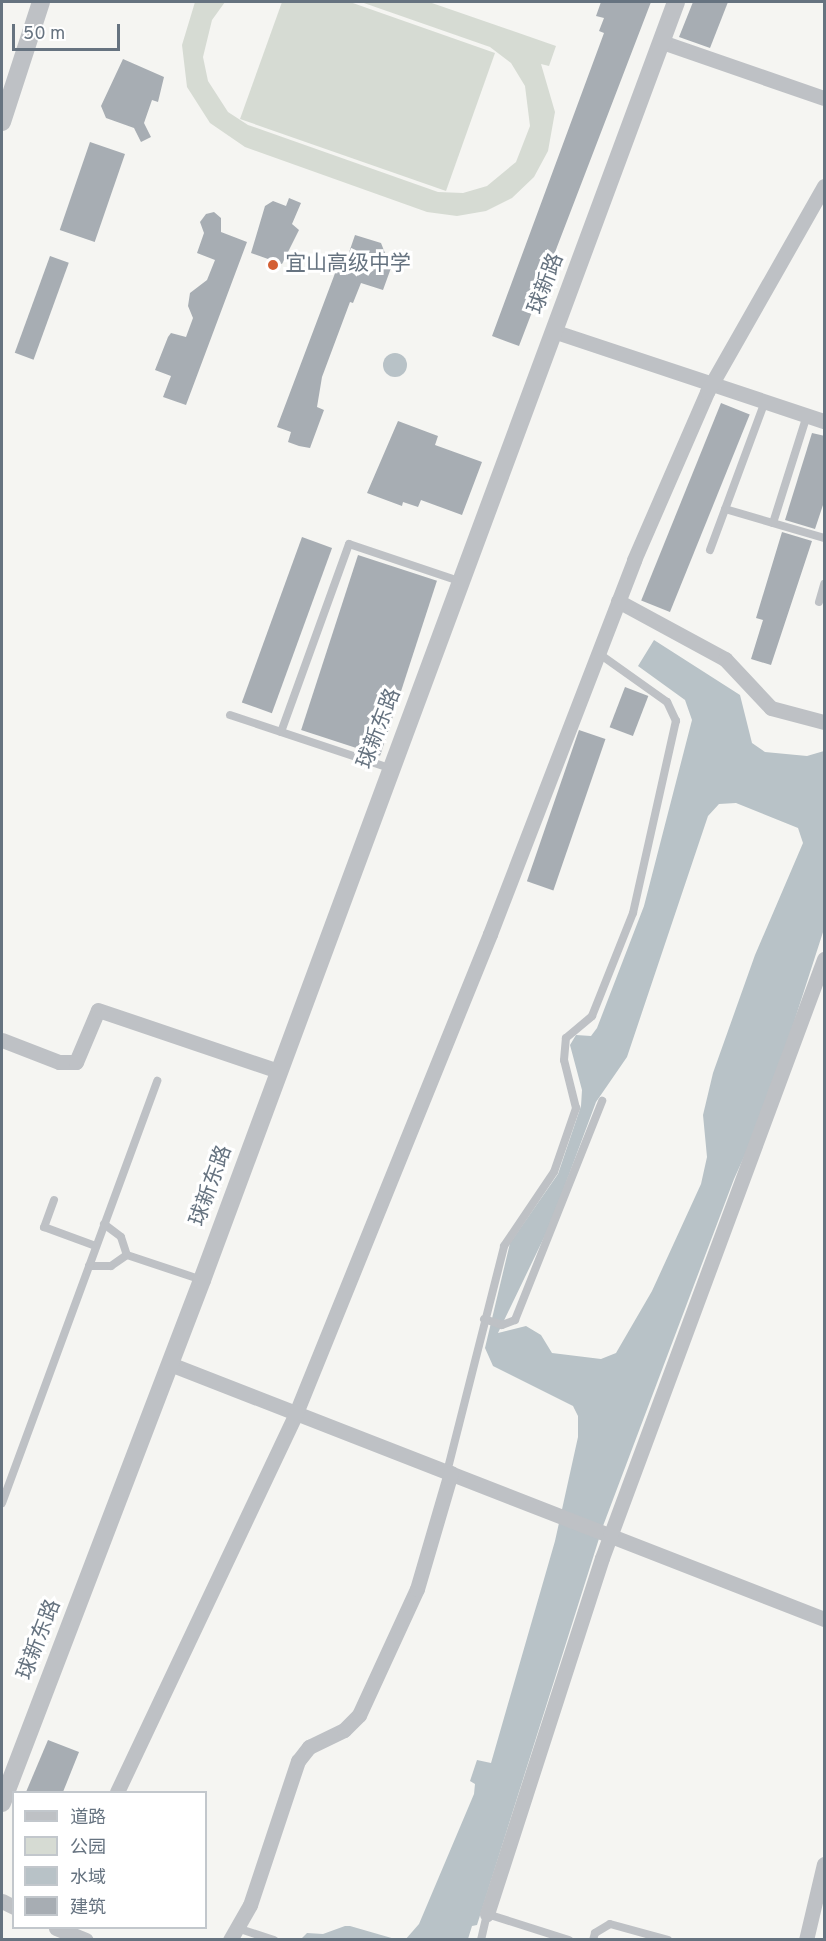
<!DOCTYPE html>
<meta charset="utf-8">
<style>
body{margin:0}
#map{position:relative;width:826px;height:1941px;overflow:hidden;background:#f5f5f2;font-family:Overpass,"Noto Sans SC",sans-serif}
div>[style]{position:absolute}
.green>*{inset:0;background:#d6dbd3}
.water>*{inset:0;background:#b8c2c7}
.round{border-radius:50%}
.building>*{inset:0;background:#a7adb3;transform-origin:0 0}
.service>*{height:8px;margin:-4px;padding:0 4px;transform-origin:4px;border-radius:4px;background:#bec1c5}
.minor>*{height:15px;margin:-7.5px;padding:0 7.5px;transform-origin:7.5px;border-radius:7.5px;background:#bec1c5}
.tertiary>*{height:18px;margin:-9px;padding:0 9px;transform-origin:9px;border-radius:9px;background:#bec1c5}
.dots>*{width:16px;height:16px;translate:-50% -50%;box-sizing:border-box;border:3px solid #fff;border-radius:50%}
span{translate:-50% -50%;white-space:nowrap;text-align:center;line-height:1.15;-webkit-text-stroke:6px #fff;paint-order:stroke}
.poi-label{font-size:21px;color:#667380}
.left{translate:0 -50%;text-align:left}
.street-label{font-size:21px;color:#667380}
.frame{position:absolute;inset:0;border:3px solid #667380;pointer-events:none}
.legend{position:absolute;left:12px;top:1791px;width:195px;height:138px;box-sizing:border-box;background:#fff;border:2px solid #c2c7cc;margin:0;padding:8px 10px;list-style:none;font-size:18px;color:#667380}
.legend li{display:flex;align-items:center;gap:12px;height:30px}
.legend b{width:30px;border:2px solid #c2c7cc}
.scale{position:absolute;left:12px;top:24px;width:108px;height:27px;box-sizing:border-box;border:3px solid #667380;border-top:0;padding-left:8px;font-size:18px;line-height:21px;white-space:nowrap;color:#667380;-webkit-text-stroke:4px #fff;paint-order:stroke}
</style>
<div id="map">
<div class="green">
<i style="clip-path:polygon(195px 2px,225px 2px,212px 20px,203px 57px,208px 81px,228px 112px,248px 125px,438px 192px,463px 193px,487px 186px,516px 162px,530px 126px,525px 86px,511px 63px,490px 47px,361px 2px,429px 2px,556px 46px,549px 66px,541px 64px,555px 112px,548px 151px,534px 177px,512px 198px,486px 211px,457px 216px,427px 212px,245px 147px,210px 123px,187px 87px,182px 45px)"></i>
<i style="clip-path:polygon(282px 2px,350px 2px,495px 53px,446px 191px,240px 119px)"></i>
</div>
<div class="water">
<i class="round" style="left:383px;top:353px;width:24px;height:24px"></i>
<i style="clip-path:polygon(evenodd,654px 640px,740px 695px,752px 743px,765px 752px,807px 756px,824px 751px,824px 929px,767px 1106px,734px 1179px,603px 1526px,477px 1925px,472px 1926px,468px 1939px,405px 1940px,419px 1924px,474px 1794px,475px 1784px,470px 1781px,477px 1760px,491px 1763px,555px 1541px,578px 1437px,578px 1416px,573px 1406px,493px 1366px,485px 1348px,510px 1243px,558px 1174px,581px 1106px,582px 1090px,570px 1045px,576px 1035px,591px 1036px,597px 1028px,644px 906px,692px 720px,685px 700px,638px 666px,654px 640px,736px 803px,798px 828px,803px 843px,755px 955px,713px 1073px,703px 1115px,707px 1157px,701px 1184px,652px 1291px,616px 1353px,601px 1359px,552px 1353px,541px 1335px,526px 1326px,498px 1333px,551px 1223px,596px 1102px,627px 1057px,708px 816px,719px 804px,736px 803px)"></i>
<i style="clip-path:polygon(345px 1926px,350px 1926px,395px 1939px,301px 1939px,307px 1933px,323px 1934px)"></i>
</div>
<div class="building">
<i style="clip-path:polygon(601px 2px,651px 2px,519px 346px,492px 336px,604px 33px,599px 31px,604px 18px,596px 16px)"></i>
<i style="clip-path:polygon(693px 2px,728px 2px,710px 48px,679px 37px)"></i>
<i style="clip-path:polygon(123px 59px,164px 77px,158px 102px,152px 100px,144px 123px,151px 137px,141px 142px,134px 128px,106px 118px,101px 106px)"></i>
<i style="left:90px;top:142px;width:37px;height:93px;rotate:19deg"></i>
<i style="clip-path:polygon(289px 198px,301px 203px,292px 224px,299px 230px,282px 264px,251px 253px,265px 206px,273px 201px,286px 206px)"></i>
<i style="clip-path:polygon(214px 212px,221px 218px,221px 232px,247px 242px,186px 405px,163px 397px,171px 376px,155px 370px,168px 337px,171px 333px,186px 337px,193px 318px,188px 306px,190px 293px,207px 280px,215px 260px,197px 253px,204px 233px,200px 222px,206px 214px)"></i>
<i style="clip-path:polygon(355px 235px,381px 243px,391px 268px,383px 290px,361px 283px,353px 303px,350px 302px,322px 377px,317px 407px,324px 410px,310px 448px,299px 446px,288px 442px,291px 432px,277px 427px,337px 268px,343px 270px)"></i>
<i style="left:50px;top:256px;width:20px;height:103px;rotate:20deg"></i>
<i style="left:721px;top:403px;width:31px;height:213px;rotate:22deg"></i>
<i style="clip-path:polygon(398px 421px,438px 436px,435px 445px,482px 462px,462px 515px,421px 500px,418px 507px,403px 502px,402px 506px,367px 493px)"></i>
<i style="clip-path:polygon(812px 433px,825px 436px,825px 499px,815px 529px,785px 520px)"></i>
<i style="clip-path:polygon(782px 532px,812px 541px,771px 665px,751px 659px,763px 620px,756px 618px)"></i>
<i style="left:302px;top:537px;width:32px;height:176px;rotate:20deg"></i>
<i style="left:358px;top:555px;width:83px;height:184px;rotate:18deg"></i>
<i style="left:625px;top:687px;width:25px;height:43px;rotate:21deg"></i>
<i style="left:579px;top:730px;width:28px;height:160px;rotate:19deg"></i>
<i style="clip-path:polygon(48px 1740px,79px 1752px,63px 1792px,26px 1792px)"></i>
</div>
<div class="service">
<i style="left:725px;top:509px;width:103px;rotate:16.3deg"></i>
<i style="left:773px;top:523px;width:113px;rotate:-72.5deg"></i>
<i style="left:710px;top:550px;width:159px;rotate:-69.7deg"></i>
<i style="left:819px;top:602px;width:19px;rotate:-74deg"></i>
<i style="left:230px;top:715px;width:168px;rotate:18.4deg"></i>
<i style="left:281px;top:732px;width:200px;rotate:-70.1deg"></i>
<i style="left:349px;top:544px;width:116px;rotate:18.6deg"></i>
<i style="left:54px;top:1200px;width:29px;rotate:110deg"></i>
<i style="left:44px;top:1227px;width:55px;rotate:20.1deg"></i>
<i style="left:104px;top:1224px;width:21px;rotate:37deg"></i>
<i style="left:121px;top:1237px;width:19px;rotate:72deg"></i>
<i style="left:127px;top:1255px;width:79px;rotate:18.4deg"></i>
<i style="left:89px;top:1266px;width:22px"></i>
<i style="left:111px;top:1266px;width:19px;rotate:-35deg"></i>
<i style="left:484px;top:1319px;width:19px;rotate:18deg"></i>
<i style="left:502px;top:1325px;width:14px;rotate:-21deg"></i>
<i style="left:515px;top:1320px;width:236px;rotate:-68.3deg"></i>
<i style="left:447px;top:1472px;width:233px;rotate:-75.8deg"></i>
<i style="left:504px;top:1246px;width:89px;rotate:-56deg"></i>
<i style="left:554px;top:1172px;width:68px;rotate:-71deg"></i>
<i style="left:576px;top:1108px;width:49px;rotate:-104deg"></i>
<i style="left:564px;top:1060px;width:22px;rotate:-85deg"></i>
<i style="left:566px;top:1038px;width:34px;rotate:-40deg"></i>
<i style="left:592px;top:1016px;width:111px;rotate:-68.3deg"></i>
<i style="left:633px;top:913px;width:197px;rotate:-77.4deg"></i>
<i style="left:676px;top:721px;width:21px;rotate:-115deg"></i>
<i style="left:667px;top:702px;width:85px;rotate:-144.6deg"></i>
<i style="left:2px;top:1503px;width:450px;rotate:-69.8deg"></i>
<i style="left:237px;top:1928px;width:39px;rotate:18deg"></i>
<i style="left:481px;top:1940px;width:27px;rotate:-77deg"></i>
<i style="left:487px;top:1914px;width:86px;rotate:17.6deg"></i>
<i style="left:593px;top:1940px;width:7px;rotate:-74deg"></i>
<i style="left:595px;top:1933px;width:17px;rotate:-31deg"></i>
<i style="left:610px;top:1924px;width:60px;rotate:15.4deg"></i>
</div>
<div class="minor">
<i style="left:662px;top:42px;width:171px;rotate:19.1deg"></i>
<i style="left:553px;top:331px;width:286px;rotate:18.4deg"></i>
<i style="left:618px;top:601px;width:122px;rotate:28.5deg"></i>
<i style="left:725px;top:659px;width:67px;rotate:46.8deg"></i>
<i style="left:771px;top:708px;width:55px;rotate:14.8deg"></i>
<i style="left:2px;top:1040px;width:61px;rotate:21.1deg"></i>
<i style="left:59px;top:1062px;width:17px"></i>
<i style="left:76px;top:1062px;width:56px;rotate:-67.1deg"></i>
<i style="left:98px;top:1010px;width:190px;rotate:18.7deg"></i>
<i style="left:170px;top:1364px;width:702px;rotate:21.3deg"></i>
<i style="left:117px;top:1792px;width:419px;rotate:-64.7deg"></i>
<i style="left:296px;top:1413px;width:517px;rotate:-67.95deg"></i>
<i style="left:490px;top:934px;width:401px;rotate:-68.9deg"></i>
<i style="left:634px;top:560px;width:183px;rotate:-66.5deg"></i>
<i style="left:707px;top:392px;width:237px;rotate:-60.4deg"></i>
<i style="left:2px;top:1901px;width:13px;rotate:27deg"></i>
<i style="left:487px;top:1914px;width:374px;rotate:-72.1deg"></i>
<i style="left:602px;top:1558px;width:639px;rotate:-69.66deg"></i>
<i style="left:56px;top:1928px;width:32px;rotate:22deg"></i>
<i style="left:230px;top:1940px;width:40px;rotate:-60.3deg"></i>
<i style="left:250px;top:1905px;width:152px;rotate:-71.6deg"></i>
<i style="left:298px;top:1761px;width:18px;rotate:-52deg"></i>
<i style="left:309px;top:1747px;width:39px;rotate:-26deg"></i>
<i style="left:344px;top:1730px;width:21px;rotate:-45deg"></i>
<i style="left:359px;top:1715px;width:139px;rotate:-65.3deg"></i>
<i style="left:417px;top:1589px;width:121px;rotate:-73.7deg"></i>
<i style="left:806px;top:1940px;width:78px;rotate:-76.7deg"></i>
</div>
<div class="tertiary">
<i style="left:2px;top:122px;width:126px;rotate:-72deg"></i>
<i style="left:2px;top:1803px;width:560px;rotate:-69.07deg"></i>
<i style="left:202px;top:1280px;width:1363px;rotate:-69.65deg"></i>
</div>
<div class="dots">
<i style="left:273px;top:265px;background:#d45f33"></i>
</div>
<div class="poi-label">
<span class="left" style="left:285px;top:265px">宜山高级中学</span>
</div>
<div class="street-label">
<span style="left:547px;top:284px;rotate:-69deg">球新路</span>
<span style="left:380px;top:729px;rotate:-69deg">球新东路</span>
<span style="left:212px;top:1186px;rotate:-70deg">球新东路</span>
<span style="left:40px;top:1640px;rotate:-69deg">球新东路</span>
</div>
<div class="frame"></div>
<ul class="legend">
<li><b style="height:8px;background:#bec1c5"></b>道路</li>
<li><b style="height:16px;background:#d6dbd3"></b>公园</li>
<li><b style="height:16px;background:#b8c2c7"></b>水域</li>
<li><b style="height:16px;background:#a7adb3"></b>建筑</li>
</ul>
<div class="scale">50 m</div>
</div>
